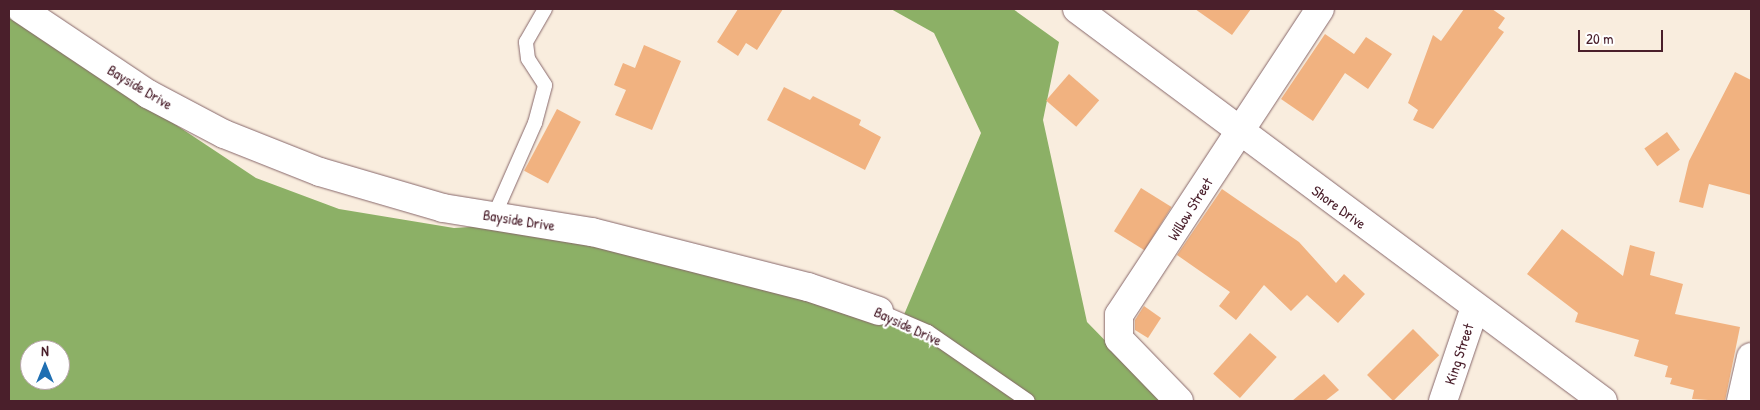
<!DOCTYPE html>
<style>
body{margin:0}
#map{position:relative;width:1760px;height:410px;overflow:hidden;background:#f9edde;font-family:"Patrick Hand",sans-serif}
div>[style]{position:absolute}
.forest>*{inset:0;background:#8cb066}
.building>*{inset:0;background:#f1b280;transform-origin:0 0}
.roads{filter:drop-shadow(0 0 1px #87676a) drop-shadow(0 0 1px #87676a)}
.lane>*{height:14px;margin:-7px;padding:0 7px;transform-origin:7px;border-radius:7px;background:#fff}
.street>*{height:28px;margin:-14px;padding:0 14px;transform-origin:14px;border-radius:14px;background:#fff}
span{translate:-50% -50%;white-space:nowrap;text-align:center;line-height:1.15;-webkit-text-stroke:4.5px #fff;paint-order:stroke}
.street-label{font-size:15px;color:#4a1f2b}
.frame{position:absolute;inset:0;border:10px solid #4a1f2b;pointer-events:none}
.north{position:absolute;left:20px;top:340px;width:50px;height:50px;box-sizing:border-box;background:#fff;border:1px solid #b7a5aa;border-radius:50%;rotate:0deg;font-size:14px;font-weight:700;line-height:20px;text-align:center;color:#4a1f2b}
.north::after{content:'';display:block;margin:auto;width:18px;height:22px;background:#1f6fb2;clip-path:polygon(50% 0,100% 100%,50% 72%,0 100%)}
.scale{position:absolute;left:1578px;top:30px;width:85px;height:22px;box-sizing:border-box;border:2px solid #4a1f2b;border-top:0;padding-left:6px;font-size:15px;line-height:18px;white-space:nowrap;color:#4a1f2b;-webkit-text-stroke:4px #fff;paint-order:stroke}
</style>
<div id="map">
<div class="forest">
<i style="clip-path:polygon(evenodd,891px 9px,1013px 9px,1059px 42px,1043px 120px,1087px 322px,1164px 401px,9px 401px,9px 14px,256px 178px,339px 209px,454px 228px,553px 222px,903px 317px,981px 133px,934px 33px,891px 9px,30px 350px,60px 350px,60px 380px,30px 380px,30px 350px)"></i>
</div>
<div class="building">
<i style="clip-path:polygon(738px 9px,783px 9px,757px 50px,746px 43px,738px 56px,717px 42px)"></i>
<i style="clip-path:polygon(1195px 9px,1251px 9px,1232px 35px)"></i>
<i style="clip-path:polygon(1464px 9px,1492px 9px,1505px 18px,1498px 28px,1504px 32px,1433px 129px,1413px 120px,1418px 110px,1408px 103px,1433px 35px,1441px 41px)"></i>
<i style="clip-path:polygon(1325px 34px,1354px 54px,1366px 37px,1392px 54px,1368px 89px,1345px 73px,1313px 121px,1281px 99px)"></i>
<i style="clip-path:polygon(644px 45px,681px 61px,652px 130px,615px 115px,626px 90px,614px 85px,623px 63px,635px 68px)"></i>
<i style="clip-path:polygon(1735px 72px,1751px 80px,1751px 195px,1709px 184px,1703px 208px,1679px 202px,1689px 161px)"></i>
<i style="left:1069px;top:74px;width:40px;height:35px;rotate:41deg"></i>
<i style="clip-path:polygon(784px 87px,810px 100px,813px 96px,861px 120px,859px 125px,881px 137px,865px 170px,767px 120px)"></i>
<i style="left:557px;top:109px;width:27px;height:70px;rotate:28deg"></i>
<i style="left:1667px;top:132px;width:22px;height:28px;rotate:54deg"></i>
<i style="left:1141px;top:188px;width:36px;height:51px;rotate:32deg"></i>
<i style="clip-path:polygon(1222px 189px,1299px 242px,1336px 283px,1344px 274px,1365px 294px,1338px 323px,1307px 295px,1291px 311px,1264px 285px,1236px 320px,1219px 306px,1230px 292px,1177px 255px)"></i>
<i style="clip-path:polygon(1562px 229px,1623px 276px,1630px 245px,1655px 252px,1650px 275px,1683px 284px,1675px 314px,1740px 327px,1725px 401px,1692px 399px,1694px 390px,1670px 384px,1672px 378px,1665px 377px,1668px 366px,1634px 356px,1639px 340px,1575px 322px,1578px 313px,1527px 274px)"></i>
<i style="clip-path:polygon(1144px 306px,1161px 318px,1148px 338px,1135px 330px,1135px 320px)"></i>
<i style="left:1413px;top:329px;width:37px;height:65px;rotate:45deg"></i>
<i style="left:1250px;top:333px;width:36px;height:55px;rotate:42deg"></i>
<i style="clip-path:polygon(1324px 374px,1339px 390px,1325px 401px,1292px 401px)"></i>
</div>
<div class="roads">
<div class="lane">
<i style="left:494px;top:216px;width:102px;rotate:-66.2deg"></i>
<i style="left:535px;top:123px;width:39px;rotate:-75deg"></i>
<i style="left:545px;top:85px;width:31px;rotate:-123deg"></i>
<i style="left:528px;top:59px;width:17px;rotate:-97deg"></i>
<i style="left:526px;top:42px;width:38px;rotate:-60deg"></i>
<i style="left:879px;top:311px;width:53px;rotate:23.2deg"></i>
<i style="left:928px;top:332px;width:121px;rotate:34.6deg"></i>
</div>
<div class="street">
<i style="left:21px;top:9px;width:153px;rotate:33.8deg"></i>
<i style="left:148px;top:94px;width:86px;rotate:27.8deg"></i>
<i style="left:224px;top:134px;width:103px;rotate:21.6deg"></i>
<i style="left:320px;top:172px;width:128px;rotate:16.3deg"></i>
<i style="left:443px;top:208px;width:151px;rotate:9.2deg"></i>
<i style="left:592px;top:232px;width:223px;rotate:14.3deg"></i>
<i style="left:808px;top:287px;width:75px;rotate:18.7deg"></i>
<i style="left:1077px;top:9px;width:656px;rotate:36.7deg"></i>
<i style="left:1179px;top:401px;width:86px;rotate:-134.1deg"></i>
<i style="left:1119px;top:339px;width:24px;rotate:-90deg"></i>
<i style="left:1119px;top:315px;width:366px;rotate:-56.7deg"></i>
<i style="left:1443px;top:401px;width:99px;rotate:-71.2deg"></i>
<i style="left:1741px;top:401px;width:45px;rotate:-77.2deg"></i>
</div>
</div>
<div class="street-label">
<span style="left:140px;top:87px;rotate:31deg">Bayside Drive</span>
<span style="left:1339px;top:207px;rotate:36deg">Shore Drive</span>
<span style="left:1190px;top:209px;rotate:-58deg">Willow Street</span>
<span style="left:519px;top:220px;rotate:9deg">Bayside Drive</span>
<span style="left:908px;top:326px;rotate:25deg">Bayside Drive</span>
<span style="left:1459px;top:354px;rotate:-72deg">King Street</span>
</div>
<div class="frame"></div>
<div class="north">N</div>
<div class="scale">20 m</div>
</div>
